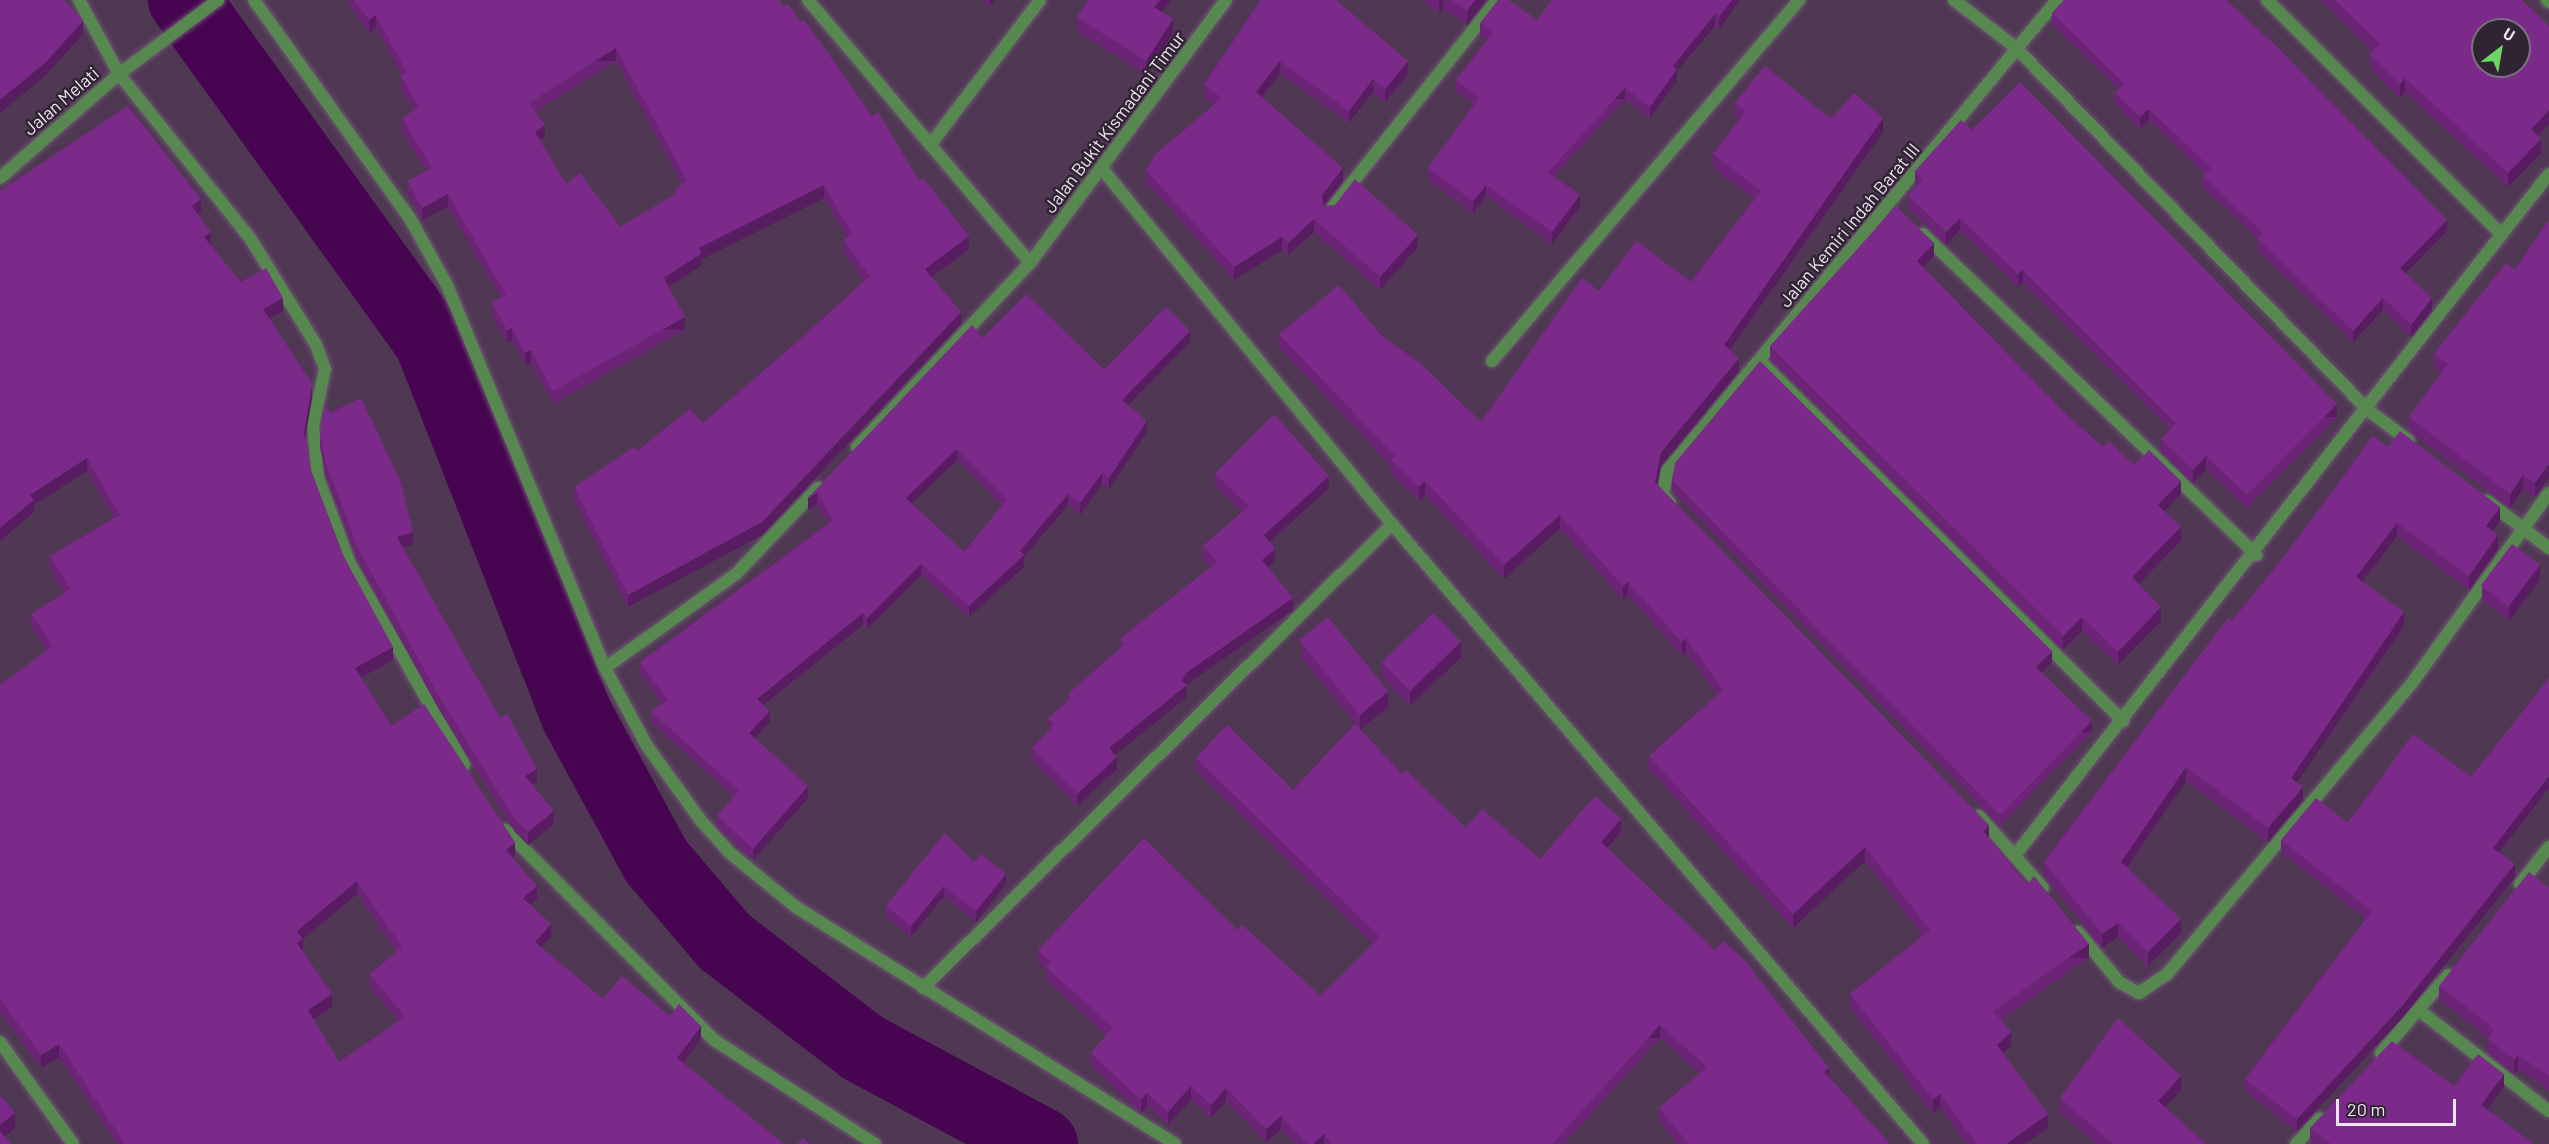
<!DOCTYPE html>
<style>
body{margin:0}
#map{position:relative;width:2549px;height:1144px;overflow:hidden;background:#503854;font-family:Barlow,sans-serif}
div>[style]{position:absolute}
.river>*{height:72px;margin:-36px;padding:0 36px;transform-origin:36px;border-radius:36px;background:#470551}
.roads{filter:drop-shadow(0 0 2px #6d5771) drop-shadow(0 0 2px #6d5771)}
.minor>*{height:12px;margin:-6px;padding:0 6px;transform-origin:6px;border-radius:6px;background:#56884f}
.tertiary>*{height:12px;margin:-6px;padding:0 6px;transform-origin:6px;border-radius:6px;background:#56884f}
.wall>*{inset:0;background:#6b2476}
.shaded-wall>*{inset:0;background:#571d60;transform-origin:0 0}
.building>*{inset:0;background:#7c2a89;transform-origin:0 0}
span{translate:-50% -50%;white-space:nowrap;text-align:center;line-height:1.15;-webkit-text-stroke:5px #2f2431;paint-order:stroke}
.street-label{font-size:18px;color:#f2e3f4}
.north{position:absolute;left:2471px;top:18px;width:60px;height:60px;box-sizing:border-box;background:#2f2431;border:2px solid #7d707f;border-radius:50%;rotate:31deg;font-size:16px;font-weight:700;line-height:24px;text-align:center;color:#f2e3f4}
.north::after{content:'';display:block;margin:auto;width:21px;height:27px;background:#6dd361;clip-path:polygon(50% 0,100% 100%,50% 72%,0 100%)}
.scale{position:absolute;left:2336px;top:1099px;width:120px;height:27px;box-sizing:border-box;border:3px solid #f2e3f4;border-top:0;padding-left:8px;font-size:18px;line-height:21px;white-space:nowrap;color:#f2e3f4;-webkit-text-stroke:4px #2f2431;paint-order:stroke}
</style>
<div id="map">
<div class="river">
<i style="left:184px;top:0;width:420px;rotate:54.2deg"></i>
<i style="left:430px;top:341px;width:403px;rotate:68.6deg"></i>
<i style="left:577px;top:716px;width:165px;rotate:61.4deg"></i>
<i style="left:656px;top:861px;width:106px;rotate:49.6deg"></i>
<i style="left:725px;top:942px;width:174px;rotate:37.5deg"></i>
<i style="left:863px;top:1048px;width:203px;rotate:28.2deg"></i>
</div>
<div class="roads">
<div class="minor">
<i style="left:79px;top:0;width:84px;rotate:61.6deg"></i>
<i style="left:119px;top:74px;width:210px;rotate:51.4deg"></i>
<i style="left:250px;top:238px;width:126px;rotate:58.3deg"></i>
<i style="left:316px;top:345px;width:26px;rotate:69deg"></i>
<i style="left:325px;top:369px;width:58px;rotate:101.9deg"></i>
<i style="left:313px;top:426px;width:52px;rotate:84.5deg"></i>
<i style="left:318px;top:478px;width:92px;rotate:69.6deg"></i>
<i style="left:350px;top:564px;width:231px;rotate:60.4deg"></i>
<i style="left:254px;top:0;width:267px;rotate:54.5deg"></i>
<i style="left:409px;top:217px;width:78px;rotate:60.8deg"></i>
<i style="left:447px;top:285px;width:414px;rotate:67.6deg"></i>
<i style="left:605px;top:668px;width:89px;rotate:61.7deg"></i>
<i style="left:647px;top:746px;width:94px;rotate:54.1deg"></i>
<i style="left:702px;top:822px;width:43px;rotate:47.8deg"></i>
<i style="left:731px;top:854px;width:84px;rotate:39.2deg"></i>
<i style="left:796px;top:907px;width:447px;rotate:32deg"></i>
<i style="left:808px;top:0;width:344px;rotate:49.8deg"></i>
<i style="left:1954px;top:0;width:78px;rotate:37.7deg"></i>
<i style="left:2016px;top:48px;width:505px;rotate:45.8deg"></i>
<i style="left:2368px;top:410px;width:51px;rotate:37.1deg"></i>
<i style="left:2267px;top:0;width:332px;rotate:45deg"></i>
<i style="left:2547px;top:0;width:3px;rotate:45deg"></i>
<i style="left:930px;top:145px;width:182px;rotate:-52.8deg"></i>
<i style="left:1104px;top:171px;width:456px;rotate:50.8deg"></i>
<i style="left:1392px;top:524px;width:816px;rotate:49.42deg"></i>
<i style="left:0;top:178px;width:158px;rotate:-41.2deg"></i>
<i style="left:119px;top:74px;width:124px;rotate:-36.8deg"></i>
<i style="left:1329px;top:212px;width:270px;rotate:-51.6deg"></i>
<i style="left:1923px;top:234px;width:463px;rotate:43.9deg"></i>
<i style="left:1759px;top:360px;width:513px;rotate:44.76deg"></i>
<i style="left:1492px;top:361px;width:474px;rotate:-49.6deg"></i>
<i style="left:857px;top:447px;width:253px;rotate:-46.8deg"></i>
<i style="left:1030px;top:263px;width:328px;rotate:-53.3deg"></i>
<i style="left:2487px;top:501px;width:78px;rotate:37.2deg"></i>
<i style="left:1670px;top:503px;width:11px;rotate:-128deg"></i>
<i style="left:1663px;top:494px;width:23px;rotate:-80deg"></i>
<i style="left:1667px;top:471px;width:612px;rotate:-50.37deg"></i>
<i style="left:605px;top:668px;width:161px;rotate:-35.7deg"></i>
<i style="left:736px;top:574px;width:119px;rotate:-46.4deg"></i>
<i style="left:1979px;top:816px;width:96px;rotate:48.4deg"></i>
<i style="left:505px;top:830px;width:296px;rotate:45.1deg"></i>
<i style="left:714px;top:1040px;width:192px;rotate:32.9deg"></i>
<i style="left:2016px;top:854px;width:864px;rotate:-51.91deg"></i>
<i style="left:2520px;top:884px;width:47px;rotate:-51.9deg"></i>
<i style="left:2078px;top:932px;width:65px;rotate:50.6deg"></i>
<i style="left:2119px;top:982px;width:23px;rotate:29deg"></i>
<i style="left:2139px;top:993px;width:34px;rotate:-34deg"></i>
<i style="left:2167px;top:974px;width:380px;rotate:-49.9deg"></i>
<i style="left:2412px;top:683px;width:234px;rotate:-54.2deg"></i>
<i style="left:923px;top:988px;width:660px;rotate:-44.69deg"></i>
<i style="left:2420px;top:1011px;width:163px;rotate:37.8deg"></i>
<i style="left:2381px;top:1053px;width:103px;rotate:-49.3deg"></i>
<i style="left:2296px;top:1144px;width:35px;rotate:-47deg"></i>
</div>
<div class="tertiary">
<i style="left:0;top:1042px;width:125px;rotate:54.4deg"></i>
</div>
</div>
<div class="wall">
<i style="clip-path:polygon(evenodd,349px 0,779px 0,783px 7px,872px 116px,969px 249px,932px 277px,961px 324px,762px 535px,628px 607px,574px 499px,574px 487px,637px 451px,703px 423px,796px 343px,864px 281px,844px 252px,844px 240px,847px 238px,824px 198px,702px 259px,702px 265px,669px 287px,685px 330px,553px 404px,531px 363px,525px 366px,512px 340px,507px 343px,492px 315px,492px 302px,501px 298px,448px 207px,422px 220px,408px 193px,408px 181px,426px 171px,402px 131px,402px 118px,414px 111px,401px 89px,401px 76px,402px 76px,376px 27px,369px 33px,349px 5px,349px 0,616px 61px,682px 184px,675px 189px,675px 195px,620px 227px,566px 184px,540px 141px,545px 137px,535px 112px,616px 61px)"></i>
<i style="clip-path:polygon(983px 0,995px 0,990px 6px)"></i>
<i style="clip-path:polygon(1172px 0,1162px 12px,1173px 33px,1146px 75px,1077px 31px,1077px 17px)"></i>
<i style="clip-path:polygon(1261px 0,1408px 74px,1385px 102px,1373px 92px,1349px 123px,1280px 74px,1262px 97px,1343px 181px,1324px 206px,1418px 247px,1380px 290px,1314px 232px,1288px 255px,1282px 250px,1234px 280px,1146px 182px,1146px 170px,1214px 105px,1204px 97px,1204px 85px)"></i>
<i style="clip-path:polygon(1422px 0,1486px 0,1467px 25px,1443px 8px,1439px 13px)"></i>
<i style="clip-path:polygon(1740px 0,1719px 29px,1715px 26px,1677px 71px,1677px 81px,1650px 118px,1625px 99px,1554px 176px,1580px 206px,1552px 244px,1486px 196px,1473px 213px,1428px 180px,1428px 168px,1474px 105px,1456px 92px,1456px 80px,1487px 40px,1480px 35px,1480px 23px,1537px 20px)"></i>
<i style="clip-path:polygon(2321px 0,2522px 0,2549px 124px,2538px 136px,2541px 153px,2508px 187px,2405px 92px,2400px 98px,2370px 68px,2370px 54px,2372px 51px)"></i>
<i style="clip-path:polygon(2052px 13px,2447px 231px,2406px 273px,2432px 310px,2411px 337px,2383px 310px,2353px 342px,2258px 250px,2258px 239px,2203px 187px,2203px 176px,2205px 174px,2149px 120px,2140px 129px,2115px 104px,2115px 93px,2118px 89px,2052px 24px)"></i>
<i style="clip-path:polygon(1735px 103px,1831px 119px,1883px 132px,1730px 350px,1739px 371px,1661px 466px,1657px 484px,1989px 838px,2089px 958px,2001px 1020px,2011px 1046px,2003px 1053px,2048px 1128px,2025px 1144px,1967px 1144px,1940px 1107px,1933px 1113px,1850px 1007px,1850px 994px,1923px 936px,1865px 861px,1793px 928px,1649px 769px,1649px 756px,1717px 695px,1686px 652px,1682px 655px,1628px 595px,1623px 600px,1560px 528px,1504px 579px,1425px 495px,1419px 501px,1391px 473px,1391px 466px,1279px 347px,1279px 334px,1382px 336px,1481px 422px,1599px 291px,1691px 282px,1754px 199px,1713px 168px,1713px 154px,1739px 119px,1735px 116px)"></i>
<i style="clip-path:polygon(1972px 130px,2337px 417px,2247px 508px,2206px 469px,2193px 483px,2161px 452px,2161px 439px,2170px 429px,2023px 283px,2018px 287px,1960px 230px,1946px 245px,1908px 208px,1908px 195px,1917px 186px,1915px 184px,1915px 171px)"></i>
<i style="clip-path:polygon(evenodd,0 191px,201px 212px,198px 214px,210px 245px,241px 282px,283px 311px,269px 319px,312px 397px,305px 439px,310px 468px,343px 555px,393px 660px,361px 678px,391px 726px,515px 855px,512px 857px,537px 899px,530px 905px,551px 936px,541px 948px,603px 999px,670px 1016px,701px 1039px,683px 1063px,784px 1144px,117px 1144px,59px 1057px,41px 1068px,0 1012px,0 685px,47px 651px,31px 627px,31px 614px,64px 593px,50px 569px,50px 556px,114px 518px,87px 471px,34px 505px,34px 512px,0 541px,0 191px,357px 894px,397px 952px,370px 974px,370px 987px,399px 1022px,339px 1062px,313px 1019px,332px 1007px,303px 951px,303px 939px,357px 894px)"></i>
<i style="clip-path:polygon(2549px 220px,2535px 497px,2523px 489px,2510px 508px,2409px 431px,2409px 417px,2441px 373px,2434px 368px,2434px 354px,2515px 270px)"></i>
<i style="clip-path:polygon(1934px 256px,1923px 267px,2067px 415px,2103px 447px,2134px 465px,2181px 494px,2165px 511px,2181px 541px,2138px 584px,2161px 621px,2118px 665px,2082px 631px,2063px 650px,1770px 359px,1770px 346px)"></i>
<i style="clip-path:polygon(evenodd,983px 338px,1104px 370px,1190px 342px,1128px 405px,1147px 432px,1109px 489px,1102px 484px,1080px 515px,1068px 505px,1024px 557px,1024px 567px,969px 617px,921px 575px,867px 629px,863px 625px,764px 705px,770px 722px,755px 738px,808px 798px,753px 860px,717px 827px,717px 815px,734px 797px,651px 722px,651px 711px,662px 703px,640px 674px,640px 662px,829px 523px,817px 505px,808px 510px,808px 498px,983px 338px,957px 460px,1002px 505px,964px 552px,912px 503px,957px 460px)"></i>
<i style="clip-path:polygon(320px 434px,413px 544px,403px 548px,537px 782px,532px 784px,554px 824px,528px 845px,515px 832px,438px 708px,358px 561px,326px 476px,320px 447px)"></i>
<i style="clip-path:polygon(2388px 447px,2500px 521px,2492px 531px,2498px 549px,2469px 590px,2397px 536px,2362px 582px,2404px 626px,2297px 782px,2303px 800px,2268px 842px,2186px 781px,2127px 868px,2181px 933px,2148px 966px,2118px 937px,2102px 948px,2044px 876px,2044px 862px,2232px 621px)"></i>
<i style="clip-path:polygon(1215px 474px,1329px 488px,1269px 542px,1275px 561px,1268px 567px,1293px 610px,1186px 685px,1187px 697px,1115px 755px,1117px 769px,1077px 806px,1032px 759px,1032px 748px,1049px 730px,1048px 718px,1068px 701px,1068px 694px,1121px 648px,1121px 638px,1211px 567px,1203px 558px,1203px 546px,1242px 512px,1215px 486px)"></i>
<i style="clip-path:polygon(1672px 480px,2052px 662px,2041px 673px,2092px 732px,2000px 826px,1672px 491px)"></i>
<i style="clip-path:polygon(2540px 580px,2509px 621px,2482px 600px,2482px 586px)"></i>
<i style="clip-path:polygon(1302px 643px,1388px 707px,1360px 729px,1402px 774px,1466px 828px,1540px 859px,1621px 832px,1607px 848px,1829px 1078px,1890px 1144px,1678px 1144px,1659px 1121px,1659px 1108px,1700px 1074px,1660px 1038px,1564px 1144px,1295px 1144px,1281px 1129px,1266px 1142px,1226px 1101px,1211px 1118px,1191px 1099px,1168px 1125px,1147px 1106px,1141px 1113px,1091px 1066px,1091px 1053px,1106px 1035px,1046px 980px,1046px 970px,1038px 963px,1038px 950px,1237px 930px,1321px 996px,1373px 944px,1196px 771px,1196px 758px,1293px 790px,1356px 725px,1302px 658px)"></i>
<i style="clip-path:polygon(1461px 657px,1410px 706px,1382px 677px,1382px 662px)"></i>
<i style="clip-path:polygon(2471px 777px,2549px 788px,2499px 852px,2515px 877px,2402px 1018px,2297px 1131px,2245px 1091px,2245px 1079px,2366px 919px,2281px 852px,2281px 840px,2348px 823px)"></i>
<i style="clip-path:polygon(974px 862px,1006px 884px,976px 922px,944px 896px,911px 937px,886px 917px,886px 906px)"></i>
<i style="clip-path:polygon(2549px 888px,2549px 1090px,2518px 1069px,2514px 1074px,2488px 1053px,2488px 1039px,2486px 1036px,2439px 1000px,2439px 986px)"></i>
<i style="clip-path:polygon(2454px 1086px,2504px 1087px,2487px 1109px,2534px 1144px,2315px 1144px,2310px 1141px,2310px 1128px)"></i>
<i style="clip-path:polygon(2181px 1090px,2165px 1107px,2206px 1144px,2096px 1144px,2060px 1113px,2060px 1098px)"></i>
</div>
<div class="shaded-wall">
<i style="clip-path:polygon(990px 0,995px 0,990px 6px)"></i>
<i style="clip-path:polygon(1160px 0,1172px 0,1154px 21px,1154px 7px)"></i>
<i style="clip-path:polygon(1439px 0,1443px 0,1443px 8px,1439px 13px)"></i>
<i style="clip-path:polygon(1475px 0,1486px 0,1467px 25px,1467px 11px)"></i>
<i style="clip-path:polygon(1732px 0,1740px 0,1719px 29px,1719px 17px)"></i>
<i style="clip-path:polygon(1715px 14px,1715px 26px,1677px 71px,1677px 81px,1650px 118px,1650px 107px,1673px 66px)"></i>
<i style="clip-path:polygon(376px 15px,376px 27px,369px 33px,369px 20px)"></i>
<i style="clip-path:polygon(1173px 19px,1173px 33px,1146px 75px,1146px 61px)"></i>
<i style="clip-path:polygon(83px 21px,83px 34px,45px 76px,0 113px,0 100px)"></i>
<i style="left:616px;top:48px;width:13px;height:103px;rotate:90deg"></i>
<i style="clip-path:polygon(1280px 61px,1280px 74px,1256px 104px,1256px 92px)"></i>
<i style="clip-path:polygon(1408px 61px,1408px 74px,1385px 102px,1385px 89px)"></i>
<i style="clip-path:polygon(2405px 78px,2405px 92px,2400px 98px,2400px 84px)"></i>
<i style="clip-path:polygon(1373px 79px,1373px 92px,1349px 123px,1349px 111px)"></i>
<i style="left:1625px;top:88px;width:11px;height:114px;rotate:90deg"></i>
<i style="clip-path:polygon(2149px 109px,2149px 120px,2140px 129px,2140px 117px)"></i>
<i style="clip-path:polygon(2549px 110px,2549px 124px,2531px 143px,2531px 129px)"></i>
<i style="clip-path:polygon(1883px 118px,1883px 132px,1724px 358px,1724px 345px)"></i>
<i style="clip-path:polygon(545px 125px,545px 137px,535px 144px,535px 132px)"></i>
<i style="clip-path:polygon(2541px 139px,2541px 153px,2508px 187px,2508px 173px)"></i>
<i style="clip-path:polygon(1343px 168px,1343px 181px,1322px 207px,1322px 195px)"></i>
<i style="clip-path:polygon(824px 185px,824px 198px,702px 259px,702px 265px,664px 290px,664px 278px,699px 248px)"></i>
<i style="clip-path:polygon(1486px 185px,1486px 196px,1473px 213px,1473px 201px)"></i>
<i style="clip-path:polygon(448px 194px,448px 207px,422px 220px,422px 208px)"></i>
<i style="clip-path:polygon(1580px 195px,1580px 206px,1552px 244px,1552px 232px)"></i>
<i style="clip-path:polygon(201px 199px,201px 212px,192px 219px,192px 206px)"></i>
<i style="clip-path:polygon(1960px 218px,1960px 230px,1946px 245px,1946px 232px)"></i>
<i style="clip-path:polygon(1314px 219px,1314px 232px,1288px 255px,1288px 243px)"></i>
<i style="clip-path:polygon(2447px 220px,2447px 231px,2400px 279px,2400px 268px)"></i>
<i style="clip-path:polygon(211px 232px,211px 245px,204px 250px,204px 237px)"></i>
<i style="clip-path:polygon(1418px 235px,1418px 247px,1380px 290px,1380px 277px)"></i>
<i style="clip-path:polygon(969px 236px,969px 249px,925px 282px,925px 269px)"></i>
<i style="clip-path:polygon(1282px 237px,1282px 250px,1234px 280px,1234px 267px)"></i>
<i style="clip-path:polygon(1934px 243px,1934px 256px,1917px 274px,1917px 261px)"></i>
<i style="clip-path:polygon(2023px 270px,2023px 283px,2018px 287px,2018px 274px)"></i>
<i style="clip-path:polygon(283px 298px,283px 311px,263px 322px,263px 309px)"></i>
<i style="clip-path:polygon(2383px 298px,2383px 310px,2353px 342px,2353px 331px)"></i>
<i style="clip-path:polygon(2432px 298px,2432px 310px,2411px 337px,2411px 325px)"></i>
<i style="clip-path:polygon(961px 312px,961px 324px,762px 535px,628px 607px,628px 595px)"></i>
<i style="left:685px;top:317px;width:13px;height:151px;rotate:90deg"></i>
<i style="clip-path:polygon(512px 328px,512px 340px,507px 343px,507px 330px)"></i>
<i style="clip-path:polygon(1190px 331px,1190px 342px,1122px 411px,1122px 400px)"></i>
<i style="clip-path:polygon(531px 350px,531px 363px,525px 366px,525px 353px)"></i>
<i style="clip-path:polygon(1739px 358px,1739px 371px,1661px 466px,1655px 496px,1655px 482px,1661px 452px)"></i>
<i style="clip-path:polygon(312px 384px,312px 397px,304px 446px,304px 433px)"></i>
<i style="left:2337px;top:404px;width:13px;height:128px;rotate:90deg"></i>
<i style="clip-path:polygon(1147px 421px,1147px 432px,1109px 489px,1109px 478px)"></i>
<i style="clip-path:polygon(957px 449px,957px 460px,906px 509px,906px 498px)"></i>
<i style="clip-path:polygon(2206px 456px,2206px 469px,2193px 483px,2193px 470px)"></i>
<i style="clip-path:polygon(87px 458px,87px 471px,34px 505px,34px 512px,0 541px,0 528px,30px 495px)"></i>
<i style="clip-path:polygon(2549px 464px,2549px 478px,2535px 497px,2535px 483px)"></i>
<i style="clip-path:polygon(1102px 473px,1102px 484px,1080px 515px,1080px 503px)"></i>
<i style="clip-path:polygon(2523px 475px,2523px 489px,2510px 508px,2510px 494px)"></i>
<i style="clip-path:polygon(1329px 476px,1329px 488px,1264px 547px,1264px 535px)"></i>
<i style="clip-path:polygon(1425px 481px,1425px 495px,1419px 501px,1419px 487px)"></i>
<i style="clip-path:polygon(2181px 481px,2181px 494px,2158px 518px,2158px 505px)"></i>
<i style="clip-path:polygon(817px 493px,817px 505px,808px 510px,808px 498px)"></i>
<i style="clip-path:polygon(1068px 494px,1068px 505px,1024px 557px,1024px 567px,969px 617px,969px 606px,1020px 551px)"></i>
<i style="clip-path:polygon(2500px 507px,2500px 521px,2486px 540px,2486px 526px)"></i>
<i style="clip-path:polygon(1560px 515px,1560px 528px,1504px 579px,1504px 565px)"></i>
<i style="clip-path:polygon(2397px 523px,2397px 536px,2356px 590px,2356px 577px)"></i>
<i style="clip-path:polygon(2181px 527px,2181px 541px,2132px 591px,2132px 577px)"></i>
<i style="clip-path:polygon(413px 532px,413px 544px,397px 550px,397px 537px)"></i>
<i style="clip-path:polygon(2498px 535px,2498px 549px,2469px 590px,2469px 576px)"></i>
<i style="clip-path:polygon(1275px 549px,1275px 561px,1262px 572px,1262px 560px)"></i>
<i style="clip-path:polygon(921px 564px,921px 575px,867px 629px,867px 618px)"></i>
<i style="clip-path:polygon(2540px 565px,2540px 580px,2509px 621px,2509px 606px)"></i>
<i style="clip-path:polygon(1628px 582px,1628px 595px,1623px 600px,1623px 586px)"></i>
<i style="clip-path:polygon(1293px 598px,1293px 610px,1186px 685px,1187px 697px,1109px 760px,1109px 748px,1182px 681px,1186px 673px)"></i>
<i style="clip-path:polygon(2161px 607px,2161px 621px,2118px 665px,2118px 652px)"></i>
<i style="clip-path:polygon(2404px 612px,2404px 626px,2291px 791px,2291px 778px)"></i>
<i style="clip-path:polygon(863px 613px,863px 625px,757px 710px,757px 699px)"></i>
<i style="clip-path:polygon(2082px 617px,2082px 631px,2063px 650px,2063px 636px)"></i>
<i style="clip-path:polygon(1686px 638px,1686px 652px,1682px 655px,1682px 642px)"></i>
<i style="clip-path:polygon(1461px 642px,1461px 657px,1410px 706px,1410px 692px)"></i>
<i style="clip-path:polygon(393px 647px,393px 660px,355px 681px,355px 668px)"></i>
<i style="clip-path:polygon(2052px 651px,2052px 662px,2036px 678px,2036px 667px)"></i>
<i style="clip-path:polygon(1388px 692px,1388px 707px,1360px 730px,1360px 715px)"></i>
<i style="clip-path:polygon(770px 711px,770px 722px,749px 744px,749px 733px)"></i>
<i style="left:2092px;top:721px;width:11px;height:132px;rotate:90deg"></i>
<i style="clip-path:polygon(1117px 757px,1117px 769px,1077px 806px,1077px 794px)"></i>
<i style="clip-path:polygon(2186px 767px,2186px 781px,2121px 876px,2121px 862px)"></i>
<i style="clip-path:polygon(537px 769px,537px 782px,525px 788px,525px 776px)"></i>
<i style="clip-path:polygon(2549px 776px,2549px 788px,2493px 860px,2493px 848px)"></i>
<i style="clip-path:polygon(808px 786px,808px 798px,753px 860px,753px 849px)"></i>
<i style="clip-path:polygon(2303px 787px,2303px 800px,2268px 842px,2268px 828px)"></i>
<i style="clip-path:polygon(554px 811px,554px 824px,528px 845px,528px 832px)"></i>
<i style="clip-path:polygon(1621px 819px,1621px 832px,1601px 855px,1601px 842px)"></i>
<i style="clip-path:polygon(1989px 825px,1989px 838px,1983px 831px)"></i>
<i style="clip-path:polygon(515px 842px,515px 855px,506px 863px,506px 850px)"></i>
<i style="clip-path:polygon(1865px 847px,1865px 861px,1793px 928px,1793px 914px)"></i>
<i style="clip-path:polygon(2515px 864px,2515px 877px,2402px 1018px,2297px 1131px,2297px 1119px)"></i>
<i style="clip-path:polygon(1006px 874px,1006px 884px,976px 922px,976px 911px)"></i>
<i style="clip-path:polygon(357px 881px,357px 894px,303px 939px,303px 951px,297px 956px,297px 931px)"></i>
<i style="clip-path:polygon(537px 886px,537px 899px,523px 911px,523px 898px)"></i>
<i style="clip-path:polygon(944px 886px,944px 896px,911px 937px,911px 926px)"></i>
<i style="clip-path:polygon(2181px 919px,2181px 933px,2148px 966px,2148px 952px)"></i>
<i style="clip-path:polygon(2118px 923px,2118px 937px,2102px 948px,2102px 934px)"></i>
<i style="clip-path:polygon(551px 924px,551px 936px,535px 955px,535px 942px)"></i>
<i style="left:2089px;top:944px;width:14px;height:117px;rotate:90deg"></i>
<i style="clip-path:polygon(332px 994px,332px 1007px,308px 1023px,308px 1010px)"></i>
<i style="left:1660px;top:1025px;width:13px;height:161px;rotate:90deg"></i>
<i style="clip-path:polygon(701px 1026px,701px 1039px,677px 1071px,677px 1058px)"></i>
<i style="clip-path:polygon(2011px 1032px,2011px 1046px,1997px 1058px,1997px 1045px)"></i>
<i style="clip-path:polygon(59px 1044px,59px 1057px,41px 1068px,41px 1055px)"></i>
<i style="clip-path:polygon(2518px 1055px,2518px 1069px,2514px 1074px,2514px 1060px)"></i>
<i style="clip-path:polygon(1829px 1068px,1829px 1081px,1824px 1072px)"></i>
<i style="clip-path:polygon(2504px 1074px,2504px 1087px,2481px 1118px,2481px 1105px)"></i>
<i style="clip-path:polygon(2181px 1076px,2181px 1090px,2158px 1115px,2158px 1101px)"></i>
<i style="clip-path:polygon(1191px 1086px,1191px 1099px,1168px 1125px,1168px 1112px)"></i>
<i style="clip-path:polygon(1226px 1088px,1226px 1101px,1211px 1118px,1211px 1105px)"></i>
<i style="clip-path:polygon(1147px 1093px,1147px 1106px,1141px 1113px,1141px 1100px)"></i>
<i style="clip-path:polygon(1940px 1094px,1940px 1107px,1933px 1113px,1933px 1099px)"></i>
<i style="clip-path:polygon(15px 1113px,15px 1128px,0 1141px,0 1125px)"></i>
<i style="clip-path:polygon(2048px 1114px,2048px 1128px,2025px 1144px,2006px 1144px)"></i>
<i style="clip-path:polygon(1281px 1116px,1281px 1129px,1266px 1142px,1266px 1129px)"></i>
<i style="clip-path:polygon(1324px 1134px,1324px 1144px,1313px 1144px)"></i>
</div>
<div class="building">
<i style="clip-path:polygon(0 0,64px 0,83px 21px,45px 63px,0 100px)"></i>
<i style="clip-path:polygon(evenodd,354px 0,779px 0,783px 7px,788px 4px,801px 22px,804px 19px,872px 116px,878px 112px,919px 181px,923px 178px,969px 236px,925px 269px,961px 312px,762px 522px,628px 595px,574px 487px,634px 447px,637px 451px,690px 409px,703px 423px,796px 343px,870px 276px,844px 240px,852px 234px,824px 185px,699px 248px,702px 253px,664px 278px,685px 317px,553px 391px,531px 350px,525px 353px,512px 328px,507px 330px,492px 302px,506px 295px,448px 194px,422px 208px,408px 181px,432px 168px,402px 118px,419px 107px,401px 76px,407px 73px,376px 15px,369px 20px,354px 0,616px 48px,687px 181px,675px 189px,677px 193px,620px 227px,580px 173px,566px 184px,535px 132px,545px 125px,529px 103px,616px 48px)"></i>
<i style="clip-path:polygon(1088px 0,1160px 0,1154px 7px,1173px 19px,1146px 61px,1077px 17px)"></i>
<i style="clip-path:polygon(1261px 0,1336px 0,1408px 61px,1385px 89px,1373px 79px,1349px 111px,1280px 61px,1256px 92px,1343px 168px,1322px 195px,1323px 206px,1335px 205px,1355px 179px,1418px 235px,1380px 277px,1314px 219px,1288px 243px,1282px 237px,1234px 267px,1146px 170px,1156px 154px,1222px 98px,1204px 85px)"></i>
<i style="clip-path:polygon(1452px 0,1475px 0,1467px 11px)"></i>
<i style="clip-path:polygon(1498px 0,1509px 0,1537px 20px,1552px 0,1732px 0,1719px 17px,1715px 14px,1673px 66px,1677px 69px,1650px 107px,1625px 88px,1548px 172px,1580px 195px,1552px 232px,1486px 185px,1473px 201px,1428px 168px,1479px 98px,1456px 80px,1493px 33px,1480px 23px)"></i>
<i style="clip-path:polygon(2064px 0,2226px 0,2273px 43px,2447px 220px,2400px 268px,2432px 298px,2411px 325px,2383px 298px,2353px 331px,2258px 239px,2263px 233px,2203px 176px,2211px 168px,2149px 109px,2140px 117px,2115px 93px,2124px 83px,2052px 13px)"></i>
<i style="clip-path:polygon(evenodd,2335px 0,2522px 0,2549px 26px,2549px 110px,2531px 129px,2541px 139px,2508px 173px,2405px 78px,2400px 84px,2370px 54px,2380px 44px,2335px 0,2483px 30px,2519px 30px,2519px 66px,2483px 66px,2483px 30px)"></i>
<i style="clip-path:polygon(1765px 66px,1831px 119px,1854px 93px,1883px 118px,1724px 345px,1739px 358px,1661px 452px,1655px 482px,1989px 825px,1983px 831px,2027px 885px,2034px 876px,2089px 944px,1993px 1011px,2011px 1032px,1997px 1045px,2048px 1114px,2006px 1144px,1977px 1144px,1940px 1094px,1933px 1099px,1850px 994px,1930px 930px,1865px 847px,1793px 914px,1649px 756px,1723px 690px,1686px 638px,1682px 642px,1628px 582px,1623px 586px,1560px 515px,1504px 565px,1425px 481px,1419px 487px,1391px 460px,1395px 456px,1279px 334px,1339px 285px,1382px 336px,1420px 363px,1481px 422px,1582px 278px,1599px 291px,1636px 241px,1691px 282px,1761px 191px,1713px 154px,1746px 111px,1735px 103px)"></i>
<i style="clip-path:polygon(2020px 82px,2337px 404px,2247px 495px,2206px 456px,2193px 470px,2161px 439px,2176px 423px,2023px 270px,2018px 274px,1960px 218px,1946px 232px,1908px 195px,1923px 179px,1915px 171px,1961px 120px,1972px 130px)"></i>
<i style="clip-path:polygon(evenodd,128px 106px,201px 199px,192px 206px,211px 232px,204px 237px,241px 282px,266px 268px,283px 298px,263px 309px,312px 384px,304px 433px,310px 468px,343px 555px,393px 647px,355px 668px,391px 726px,424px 704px,515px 842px,506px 850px,537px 886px,523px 898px,551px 924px,535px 942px,603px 999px,622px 976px,670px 1016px,679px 1004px,701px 1026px,677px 1058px,784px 1144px,125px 1144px,59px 1044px,41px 1055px,0 999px,0 685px,53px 646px,31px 614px,70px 589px,50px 556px,120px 515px,87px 458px,30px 495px,34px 500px,0 528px,0 191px,128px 106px,357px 881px,402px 947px,370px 974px,405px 1017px,339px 1062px,308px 1010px,332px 994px,297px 943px,303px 939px,297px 931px,357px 881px)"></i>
<i style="clip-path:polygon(1896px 206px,1934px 243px,1917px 261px,2067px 415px,2103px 447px,2109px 441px,2134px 465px,2149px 450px,2181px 481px,2158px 505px,2181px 527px,2132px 577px,2161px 607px,2118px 652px,2082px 617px,2063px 636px,1770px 346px)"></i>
<i style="clip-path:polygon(2549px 220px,2549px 464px,2535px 483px,2523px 475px,2510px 494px,2409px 417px,2448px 364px,2434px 354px,2506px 263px,2515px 270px)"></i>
<i style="clip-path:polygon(evenodd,1027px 294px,1104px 370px,1166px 307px,1190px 331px,1122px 400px,1147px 421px,1109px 478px,1102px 473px,1080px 503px,1068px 494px,1020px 551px,1024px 555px,969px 606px,921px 564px,867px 618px,863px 613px,757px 699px,770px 711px,749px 733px,808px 786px,753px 849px,717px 815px,739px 791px,651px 711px,668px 700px,640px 662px,834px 520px,817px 493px,808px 498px,972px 325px,983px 338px,1027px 294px,957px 449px,1007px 499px,964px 552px,906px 498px,957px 449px)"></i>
<i style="clip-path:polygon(1760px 361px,2052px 651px,2036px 667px,2092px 721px,2000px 815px,1672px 480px,1675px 463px)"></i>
<i style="clip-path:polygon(361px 398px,400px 480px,413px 532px,397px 537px,500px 718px,507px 714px,537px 769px,525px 776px,554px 811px,528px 832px,515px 819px,438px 695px,358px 548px,326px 463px,320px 434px,325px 405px,330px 413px)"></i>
<i style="clip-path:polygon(1274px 414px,1329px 476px,1264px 535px,1275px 549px,1262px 560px,1293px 598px,1186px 673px,1182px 681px,1187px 685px,1109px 748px,1117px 757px,1077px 794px,1032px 748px,1054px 725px,1048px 718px,1072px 698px,1068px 694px,1125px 644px,1121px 638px,1217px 562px,1203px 546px,1249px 506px,1215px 474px)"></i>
<i style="clip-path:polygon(2400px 431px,2500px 507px,2486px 526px,2498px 535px,2469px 576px,2397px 523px,2356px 577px,2404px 612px,2291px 778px,2303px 787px,2268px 828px,2186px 767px,2121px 862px,2181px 919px,2148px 952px,2118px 923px,2102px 934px,2044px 862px,2228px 618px,2232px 621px,2286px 554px,2373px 436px,2388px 447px)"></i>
<i style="left:2512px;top:544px;width:35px;height:52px;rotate:37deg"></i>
<i style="left:1433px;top:613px;width:40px;height:71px;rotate:46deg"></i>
<i style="left:1328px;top:617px;width:96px;height:37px;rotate:51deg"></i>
<i style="clip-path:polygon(2549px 678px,2549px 776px,2493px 848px,2515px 864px,2402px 1006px,2297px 1119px,2245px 1079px,2372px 911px,2281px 840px,2316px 798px,2348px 823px,2413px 734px,2471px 777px)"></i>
<i style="clip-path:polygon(1355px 724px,1402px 774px,1406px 770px,1466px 828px,1482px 809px,1540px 859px,1595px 796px,1621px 819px,1601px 842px,1715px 950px,1723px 941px,1745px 961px,1829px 1068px,1824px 1072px,1890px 1144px,1689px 1144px,1659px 1108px,1707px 1067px,1660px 1025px,1552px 1144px,1332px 1144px,1324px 1134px,1313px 1144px,1307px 1144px,1281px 1116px,1266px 1129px,1226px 1088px,1211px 1105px,1191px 1086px,1168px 1112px,1147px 1093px,1141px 1100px,1091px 1053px,1113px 1027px,1046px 967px,1051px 962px,1038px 950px,1144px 838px,1237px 930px,1242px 925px,1321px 996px,1380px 937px,1196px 758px,1227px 725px,1293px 790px)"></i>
<i style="clip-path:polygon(945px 833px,974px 862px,981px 854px,1006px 874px,976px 911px,944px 886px,911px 926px,886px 906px)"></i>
<i style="clip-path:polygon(2529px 872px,2549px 888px,2549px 1076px,2518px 1055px,2514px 1060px,2488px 1039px,2494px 1031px,2486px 1022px,2439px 986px)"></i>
<i style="clip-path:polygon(2118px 1018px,2181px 1076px,2158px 1101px,2206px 1144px,2113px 1144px,2060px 1098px)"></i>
<i style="clip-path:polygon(2392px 1041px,2454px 1086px,2478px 1054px,2504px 1074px,2481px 1105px,2534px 1144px,2331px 1144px,2310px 1128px)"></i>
<i style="clip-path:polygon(0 1095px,15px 1113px,0 1125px)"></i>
<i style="clip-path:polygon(0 1131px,11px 1144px,0 1144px)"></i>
<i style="clip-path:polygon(803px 1138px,810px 1144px,797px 1144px)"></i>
</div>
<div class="street-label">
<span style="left:61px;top:101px;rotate:-41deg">Jalan Melati</span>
<span style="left:1114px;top:122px;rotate:-53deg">Jalan Bukit Kismadani Timur</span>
<span style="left:1849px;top:225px;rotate:-50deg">Jalan Kemiri Indah Barat III</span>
</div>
<div class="north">U</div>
<div class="scale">20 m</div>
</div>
